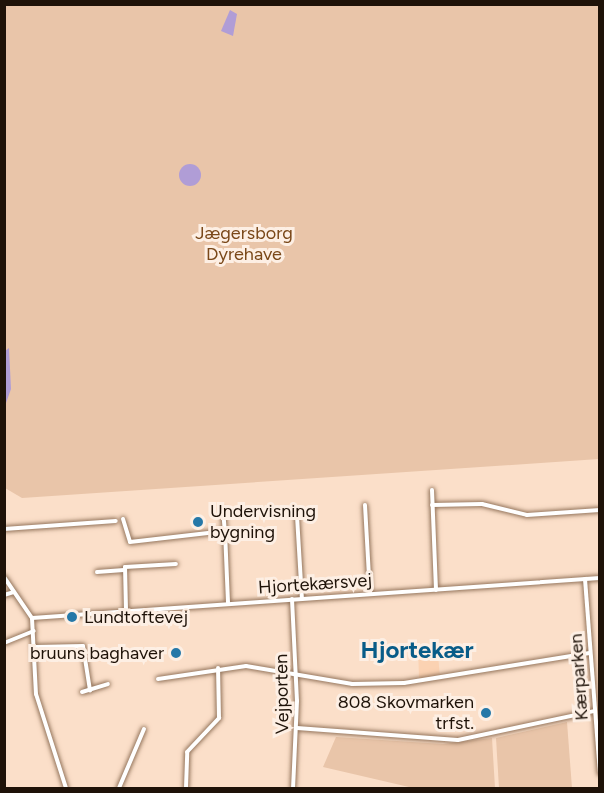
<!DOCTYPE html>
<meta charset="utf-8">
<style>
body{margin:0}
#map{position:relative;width:604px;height:793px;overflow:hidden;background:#fbdfc9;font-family:Figtree,sans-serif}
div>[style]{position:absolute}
.built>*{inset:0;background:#fbd2b2}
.green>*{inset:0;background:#e9c5a9}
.water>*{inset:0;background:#b09dd6}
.round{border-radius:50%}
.roads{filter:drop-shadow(0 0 2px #94755c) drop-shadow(0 0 2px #94755c)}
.street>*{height:4px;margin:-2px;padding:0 2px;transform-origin:2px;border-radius:2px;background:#fff}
.dots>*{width:16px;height:16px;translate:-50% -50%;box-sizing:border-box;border:3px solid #fdefe4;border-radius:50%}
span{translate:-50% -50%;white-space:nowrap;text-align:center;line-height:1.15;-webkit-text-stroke:6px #fdefe4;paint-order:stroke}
.park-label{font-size:18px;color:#7a4819}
.poi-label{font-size:18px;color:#1e1208}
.left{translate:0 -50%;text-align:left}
.right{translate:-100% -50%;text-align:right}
.street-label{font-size:18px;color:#1e1208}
.district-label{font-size:24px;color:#085c88;font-weight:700}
.frame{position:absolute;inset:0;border:6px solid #1e1208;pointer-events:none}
</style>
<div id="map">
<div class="built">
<i style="clip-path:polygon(437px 644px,440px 677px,419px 678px,418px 647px)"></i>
</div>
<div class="green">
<i style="clip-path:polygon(4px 5px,599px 5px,599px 459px,22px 498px,5px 488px)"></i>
<i style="clip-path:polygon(567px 722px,572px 788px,499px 788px,496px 738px)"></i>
<i style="clip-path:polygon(336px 737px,443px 744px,492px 738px,495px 788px,409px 787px,323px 767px)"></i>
</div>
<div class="water">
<i style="clip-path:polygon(230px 10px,237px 14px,233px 36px,221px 31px)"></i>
<i class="round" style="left:179px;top:164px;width:22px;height:22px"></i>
<i style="clip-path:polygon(9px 348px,11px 389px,6px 403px,5px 351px)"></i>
</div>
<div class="roads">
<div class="street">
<i style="left:432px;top:490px;width:100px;rotate:87.7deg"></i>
<i style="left:365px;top:505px;width:89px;rotate:86.8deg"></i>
<i style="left:432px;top:505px;width:50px;rotate:-1.1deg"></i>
<i style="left:482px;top:504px;width:46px;rotate:13.7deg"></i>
<i style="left:527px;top:515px;width:73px;rotate:-3.9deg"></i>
<i style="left:223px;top:510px;width:21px;rotate:85deg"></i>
<i style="left:297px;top:516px;width:83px;rotate:86.6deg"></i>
<i style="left:123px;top:519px;width:24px;rotate:73deg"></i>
<i style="left:130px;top:542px;width:96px;rotate:-6.6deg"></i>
<i style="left:225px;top:531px;width:72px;rotate:87.6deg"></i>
<i style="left:4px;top:529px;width:112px;rotate:-4.1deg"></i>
<i style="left:97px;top:572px;width:27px;rotate:-4deg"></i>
<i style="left:4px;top:577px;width:50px;rotate:55.7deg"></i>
<i style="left:32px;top:618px;width:76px;rotate:87deg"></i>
<i style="left:36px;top:694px;width:99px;rotate:72.3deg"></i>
<i style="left:585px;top:579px;width:195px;rotate:85.6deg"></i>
<i style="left:4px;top:595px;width:10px;rotate:-17deg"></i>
<i style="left:292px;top:599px;width:102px;rotate:87.2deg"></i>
<i style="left:297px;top:701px;width:87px;rotate:92.6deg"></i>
<i style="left:126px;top:610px;width:43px;rotate:-91.3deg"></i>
<i style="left:125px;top:567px;width:51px;rotate:-3.4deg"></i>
<i style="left:32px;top:618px;width:569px;rotate:-4.03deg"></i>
<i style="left:4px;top:643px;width:32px;rotate:-22deg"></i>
<i style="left:36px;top:647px;width:47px;rotate:-1.2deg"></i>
<i style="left:83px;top:646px;width:45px;rotate:81deg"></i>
<i style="left:158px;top:679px;width:89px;rotate:-8.4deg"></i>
<i style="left:246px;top:666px;width:108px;rotate:9.6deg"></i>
<i style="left:352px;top:684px;width:52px;rotate:-1.1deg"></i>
<i style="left:404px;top:683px;width:188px;rotate:-9.2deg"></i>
<i style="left:82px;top:692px;width:27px;rotate:-17deg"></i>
<i style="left:297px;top:728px;width:161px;rotate:4.3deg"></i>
<i style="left:458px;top:740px;width:140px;rotate:-12deg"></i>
<i style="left:119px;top:788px;width:64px;rotate:-67deg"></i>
<i style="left:186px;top:788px;width:36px;rotate:-88deg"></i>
<i style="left:187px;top:752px;width:47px;rotate:-46.7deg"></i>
<i style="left:219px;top:718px;width:50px;rotate:-91.1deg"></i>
</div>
</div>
<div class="dots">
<i style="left:198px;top:522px;background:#2578a8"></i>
<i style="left:72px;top:617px;background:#2578a8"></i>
<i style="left:176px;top:653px;background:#2578a8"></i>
<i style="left:486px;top:713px;background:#2578a8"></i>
</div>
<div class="park-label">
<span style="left:244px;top:244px">Jægersborg<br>Dyrehave</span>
</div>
<div class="poi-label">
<span class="left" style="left:210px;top:522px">Undervisning<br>bygning</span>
<span class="left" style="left:84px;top:617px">Lundtoftevej</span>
<span class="right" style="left:164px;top:653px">bruuns baghaver</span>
<span class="right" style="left:474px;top:713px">808 Skovmarken<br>trfst.</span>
</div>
<div class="street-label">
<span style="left:315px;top:584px;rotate:-4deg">Hjortekærsvej</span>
<span style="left:579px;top:677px;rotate:-94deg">Kærparken</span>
<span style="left:282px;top:694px;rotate:-91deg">Vejporten</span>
</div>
<div class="district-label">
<span style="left:417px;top:650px">Hjortekær</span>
</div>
<div class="frame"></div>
</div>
